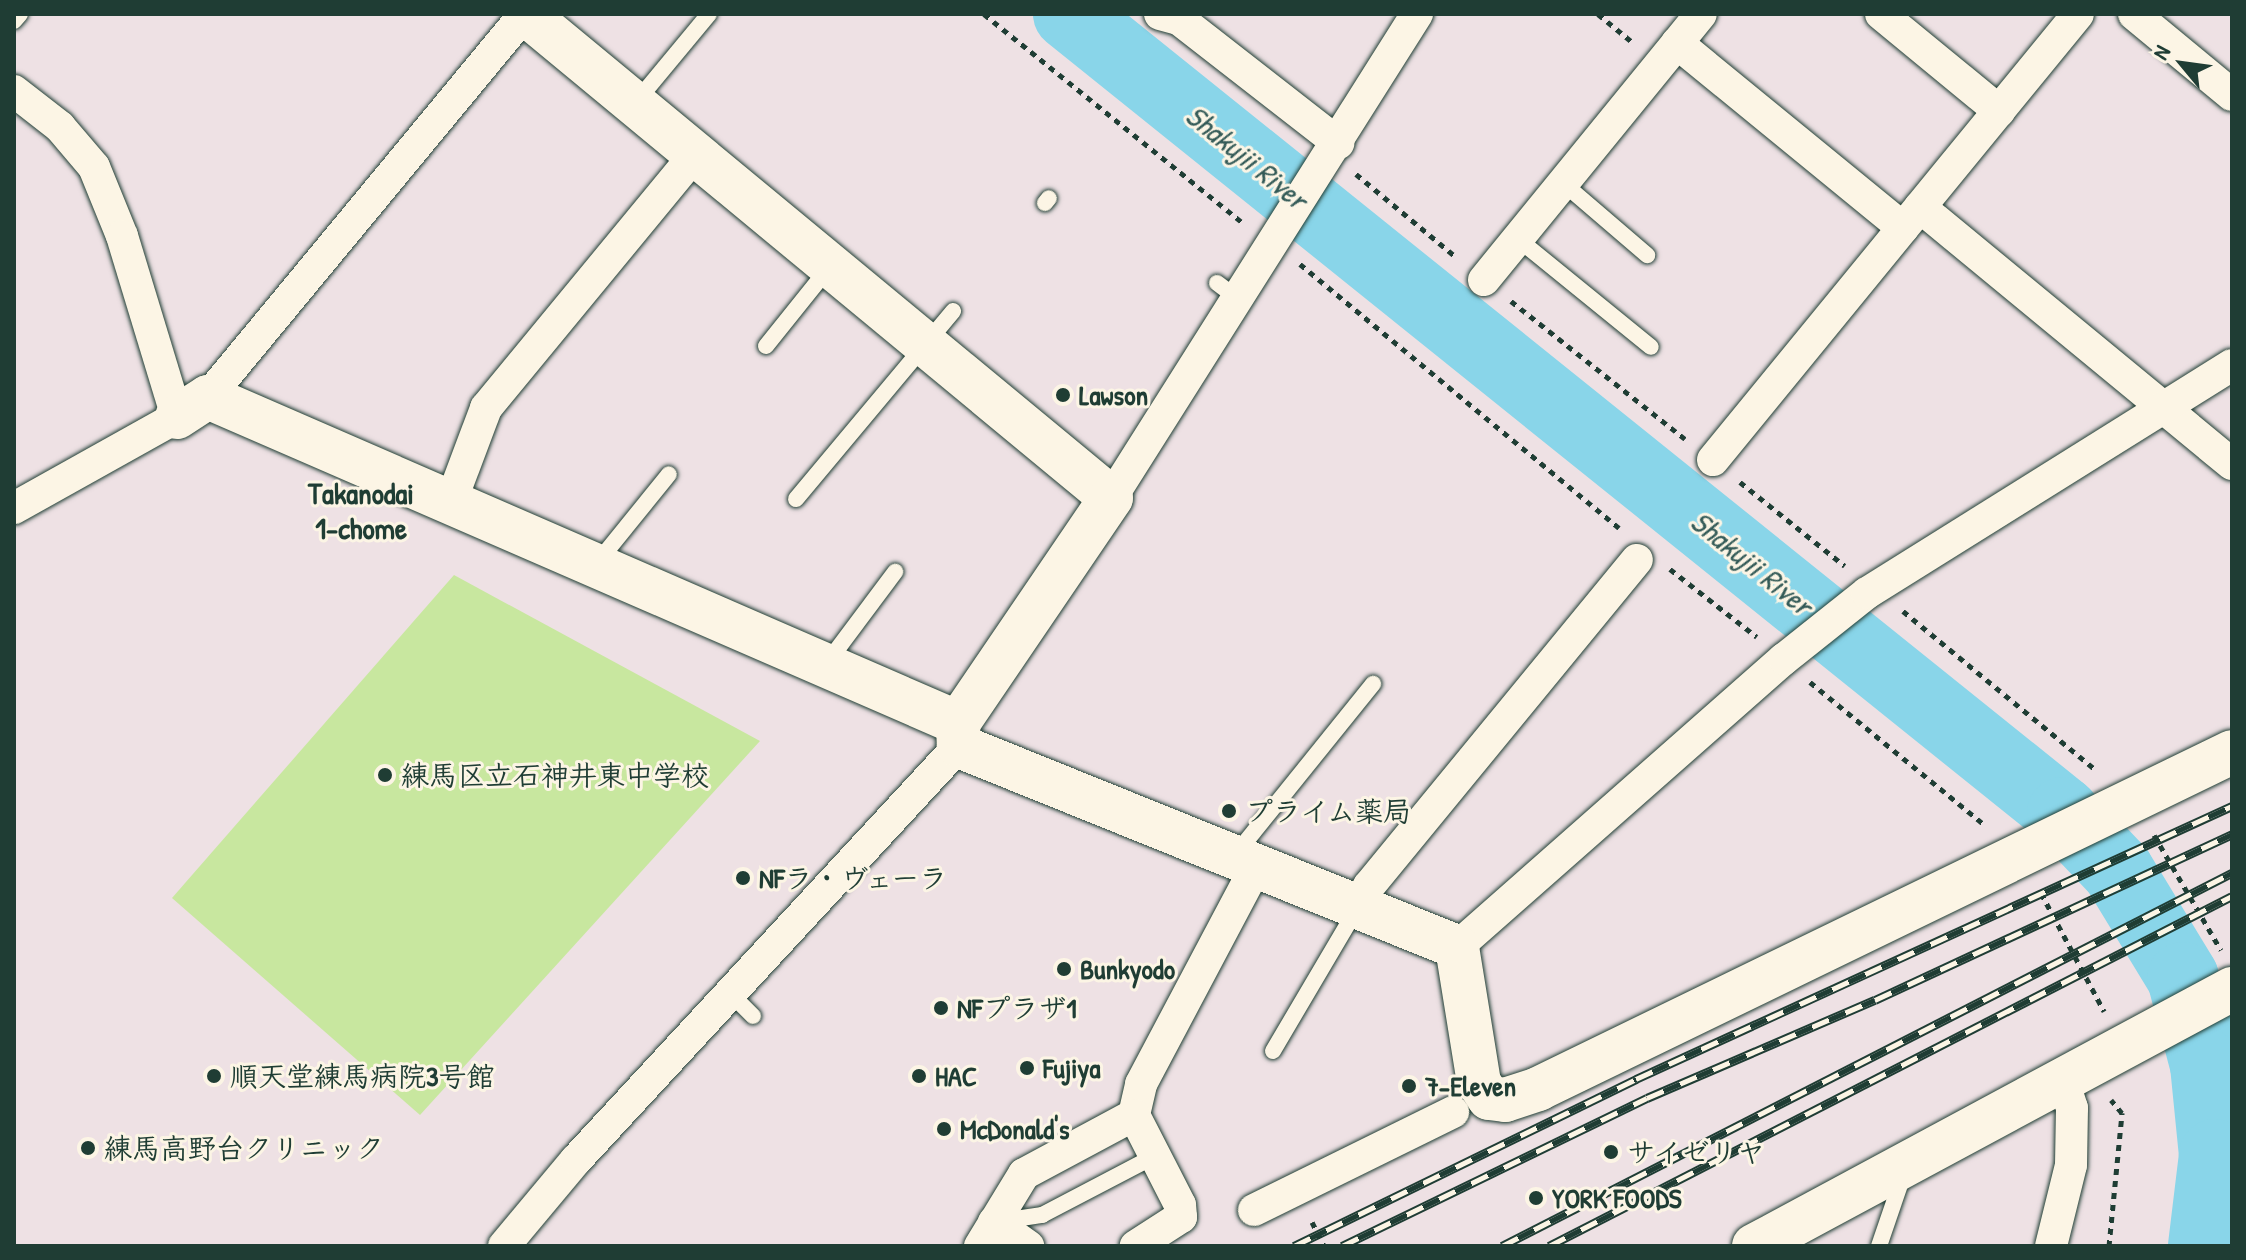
<!DOCTYPE html>
<meta charset="utf-8">
<style>
body{margin:0}
#map{position:relative;width:2246px;height:1260px;overflow:hidden;background:#eee1e4;font-family:"Patrick Hand","Klee One",sans-serif}
div>[style]{position:absolute}
.green>*{inset:0;background:#c8e79f}
.river>*{height:72px;margin:-36px;padding:0 36px;transform-origin:36px;border-radius:36px;background:#89d5e9}
.path>*{height:5px;margin-top:-2.5px;transform-origin:0;background:repeating-linear-gradient(90deg,#1f3d34 0 6px,transparent 0 12px)}
.roads{filter:drop-shadow(0 0 2px #1f3d34) drop-shadow(0 0 2px #1f3d34)}
.lane>*{height:16px;margin:-8px;padding:0 8px;transform-origin:8px;border-radius:8px;background:#fcf5e5}
.street>*{height:32px;margin:-16px;padding:0 16px;transform-origin:16px;border-radius:16px;background:#fcf5e5}
.secondary>*{height:44px;margin:-22px;padding:0 22px;transform-origin:22px;border-radius:22px;background:#fcf5e5}
.rail>*{height:9px;margin-top:-4.5px;transform-origin:0;background:repeating-linear-gradient(90deg,#fcf5e5 0 18px,#1f3d34 0 36px);box-sizing:border-box;border-block:2px solid #1f3d34}
.dots>*{width:22px;height:22px;translate:-50% -50%;box-sizing:border-box;border:4px solid #fcf5e5;border-radius:50%}
span{translate:-50% -50%;white-space:nowrap;text-align:center;line-height:1.15;-webkit-text-stroke:6px #fcf5e5;paint-order:stroke}
.poi-label{font-size:28px;color:#1f3d34;font-weight:700}
.left{translate:0 -50%;text-align:left}
.water-label{font-size:30px;color:#345b58;font-style:italic}
.neighbourhood-label{font-size:30px;color:#1f3d34;font-weight:700}
.frame{position:absolute;inset:0;border:16px solid #1f3d34;pointer-events:none}
.north{position:absolute;left:2142px;top:24px;width:80px;height:80px;-webkit-text-stroke:6px #fcf5e5;paint-order:stroke;rotate:299deg;font-size:22px;font-weight:700;line-height:32px;text-align:center;color:#1f3d34}
.north::after{content:'';display:block;margin:auto;width:28px;height:36px;background:#1f3d34;clip-path:polygon(50% 0,100% 100%,50% 72%,0 100%)}
</style>
<div id="map">
<div class="green">
<i style="clip-path:polygon(454px 575px,760px 741px,420px 1115px,172px 898px)"></i>
</div>
<div class="river">
<i style="left:1069px;top:14px;width:1275px;rotate:38.79deg"></i>
<i style="left:2063px;top:813px;width:80px;rotate:46.5deg"></i>
<i style="left:2118px;top:871px;width:125px;rotate:58.7deg"></i>
<i style="left:2183px;top:978px;width:90px;rotate:75.2deg"></i>
<i style="left:2206px;top:1065px;width:90px;rotate:84.3deg"></i>
<i style="left:2215px;top:1155px;width:92px;rotate:96.9deg"></i>
</div>
<div class="path">
<i style="left:984px;top:14px;width:333px;rotate:38.9deg"></i>
<i style="left:1598px;top:14px;width:43px;rotate:39.3deg"></i>
<i style="left:1356px;top:174px;width:130px;rotate:39.7deg"></i>
<i style="left:1300px;top:264px;width:414px;rotate:39.6deg"></i>
<i style="left:1511px;top:301px;width:222px;rotate:38.4deg"></i>
<i style="left:1740px;top:482px;width:134px;rotate:38.7deg"></i>
<i style="left:1670px;top:569px;width:110px;rotate:38deg"></i>
<i style="left:1903px;top:611px;width:250px;rotate:39.5deg"></i>
<i style="left:1810px;top:682px;width:226px;rotate:39.3deg"></i>
<i style="left:2154px;top:835px;width:133px;rotate:59.8deg"></i>
<i style="left:2041px;top:893px;width:134px;rotate:61.9deg"></i>
<i style="left:1312px;top:1222px;width:27px;rotate:63deg"></i>
<i style="left:2109px;top:1246px;width:134px;rotate:-84.4deg"></i>
<i style="left:2122px;top:1113px;width:17px;rotate:-130deg"></i>
</div>
<div class="roads">
<div class="lane">
<i style="left:14px;top:21px;width:9px;rotate:-49deg"></i>
<i style="left:636px;top:102px;width:114px;rotate:-50.3deg"></i>
<i style="left:1563px;top:183px;width:111px;rotate:40.6deg"></i>
<i style="left:1045px;top:203px;width:6px;rotate:-51deg"></i>
<i style="left:1518px;top:239px;width:171px;rotate:39.1deg"></i>
<i style="left:1217px;top:283px;width:26px;rotate:37deg"></i>
<i style="left:766px;top:346px;width:102px;rotate:-51.3deg"></i>
<i style="left:796px;top:499px;width:245px;rotate:-50.1deg"></i>
<i style="left:597px;top:563px;width:114px;rotate:-51deg"></i>
<i style="left:827px;top:663px;width:114px;rotate:-53.2deg"></i>
<i style="left:1235px;top:855px;width:220px;rotate:-51.1deg"></i>
<i style="left:731px;top:994px;width:31px;rotate:45deg"></i>
<i style="left:1273px;top:1051px;width:164px;rotate:-59.5deg"></i>
<i style="left:995px;top:1222px;width:48px;rotate:-8.5deg"></i>
<i style="left:1042px;top:1215px;width:127px;rotate:-27.6deg"></i>
<i style="left:1879px;top:1246px;width:74px;rotate:-71.1deg"></i>
</div>
<div class="street">
<i style="left:1160px;top:14px;width:20px;rotate:15deg"></i>
<i style="left:1179px;top:19px;width:202px;rotate:37.9deg"></i>
<i style="left:1881px;top:14px;width:153px;rotate:39.4deg"></i>
<i style="left:2134px;top:14px;width:127px;rotate:39.6deg"></i>
<i style="left:1677px;top:43px;width:292px;rotate:39.3deg"></i>
<i style="left:14px;top:91px;width:58px;rotate:38deg"></i>
<i style="left:60px;top:127px;width:52px;rotate:49.6deg"></i>
<i style="left:94px;top:167px;width:74px;rotate:67.9deg"></i>
<i style="left:122px;top:236px;width:189px;rotate:73.1deg"></i>
<i style="left:177px;top:417px;width:187px;rotate:150.8deg"></i>
<i style="left:1920px;top:207px;width:404px;rotate:39.5deg"></i>
<i style="left:1484px;top:280px;width:343px;rotate:-50.8deg"></i>
<i style="left:208px;top:397px;width:497px;rotate:-50.4deg"></i>
<i style="left:1713px;top:460px;width:576px;rotate:-50.7deg"></i>
<i style="left:1111px;top:498px;width:573px;rotate:-57.7deg"></i>
<i style="left:450px;top:504px;width:103px;rotate:-69.4deg"></i>
<i style="left:486px;top:408px;width:330px;rotate:-50.5deg"></i>
<i style="left:1356px;top:910px;width:27px;rotate:-62deg"></i>
<i style="left:1369px;top:886px;width:422px;rotate:-50.6deg"></i>
<i style="left:1457px;top:947px;width:436px;rotate:-41.4deg"></i>
<i style="left:1784px;top:659px;width:106px;rotate:-38.5deg"></i>
<i style="left:1867px;top:593px;width:430px;rotate:-32deg"></i>
<i style="left:1134px;top:1115px;width:32px;rotate:-77deg"></i>
<i style="left:1141px;top:1084px;width:243px;rotate:-62.1deg"></i>
<i style="left:1254px;top:1210px;width:222px;rotate:-26.2deg"></i>
<i style="left:994px;top:1222px;width:42px;rotate:35.2deg"></i>
<i style="left:504px;top:1246px;width:112px;rotate:-50.1deg"></i>
<i style="left:576px;top:1160px;width:564px;rotate:-47.23deg"></i>
<i style="left:980px;top:1246px;width:84px;rotate:-58.6deg"></i>
<i style="left:1024px;top:1174px;width:125px;rotate:-28.2deg"></i>
<i style="left:1134px;top:1115px;width:101px;rotate:62.9deg"></i>
<i style="left:1180px;top:1205px;width:12px;rotate:85deg"></i>
<i style="left:1181px;top:1217px;width:54px;rotate:147.2deg"></i>
<i style="left:2051px;top:1246px;width:83px;rotate:-76.1deg"></i>
<i style="left:2071px;top:1165px;width:57px;rotate:-89deg"></i>
<i style="left:2072px;top:1108px;width:28px;rotate:-108deg"></i>
</div>
<div class="secondary">
<i style="left:526px;top:14px;width:759px;rotate:39.6deg"></i>
<i style="left:1111px;top:498px;width:272px;rotate:124.2deg"></i>
<i style="left:958px;top:723px;width:23px;rotate:88deg"></i>
<i style="left:959px;top:746px;width:537px;rotate:21.98deg"></i>
<i style="left:1457px;top:947px;width:138px;rotate:80.8deg"></i>
<i style="left:1479px;top:1083px;width:18px;rotate:56deg"></i>
<i style="left:1489px;top:1098px;width:16px;rotate:7deg"></i>
<i style="left:1505px;top:1100px;width:35px;rotate:-18deg"></i>
<i style="left:1538px;top:1089px;width:771px;rotate:-25.9deg"></i>
<i style="left:177px;top:417px;width:37px;rotate:-33deg"></i>
<i style="left:208px;top:397px;width:818px;rotate:23.49deg"></i>
<i style="left:1754px;top:1246px;width:543px;rotate:-28.27deg"></i>
</div>
</div>
<div class="rail">
<i style="left:1294px;top:1246px;width:381px;rotate:-26deg"></i>
<i style="left:1636px;top:1079px;width:656px;rotate:-24.61deg"></i>
<i style="left:1342px;top:1246px;width:339px;rotate:-25.9deg"></i>
<i style="left:1647px;top:1098px;width:248px;rotate:-23.3deg"></i>
<i style="left:1875px;top:1000px;width:394px;rotate:-24.9deg"></i>
<i style="left:1502px;top:1246px;width:820px;rotate:-27.07deg"></i>
<i style="left:1549px;top:1246px;width:767px;rotate:-27.13deg"></i>
</div>
<div class="dots">
<i style="left:1063px;top:395px;background:#1f3d34"></i>
<i style="left:385px;top:775px;background:#1f3d34"></i>
<i style="left:1229px;top:811px;background:#1f3d34"></i>
<i style="left:743px;top:878px;background:#1f3d34"></i>
<i style="left:1064px;top:969px;background:#1f3d34"></i>
<i style="left:941px;top:1008px;background:#1f3d34"></i>
<i style="left:1027px;top:1068px;background:#1f3d34"></i>
<i style="left:214px;top:1076px;background:#1f3d34"></i>
<i style="left:919px;top:1076px;background:#1f3d34"></i>
<i style="left:1409px;top:1086px;background:#1f3d34"></i>
<i style="left:944px;top:1129px;background:#1f3d34"></i>
<i style="left:88px;top:1148px;background:#1f3d34"></i>
<i style="left:1611px;top:1152px;background:#1f3d34"></i>
<i style="left:1536px;top:1198px;background:#1f3d34"></i>
</div>
<div class="poi-label">
<span class="left" style="left:1079px;top:395px">Lawson</span>
<span class="left" style="left:401px;top:775px">練馬区立石神井東中学校</span>
<span class="left" style="left:1245px;top:811px">プライム薬局</span>
<span class="left" style="left:759px;top:878px">NFラ・ヴェーラ</span>
<span class="left" style="left:1080px;top:969px">Bunkyodo</span>
<span class="left" style="left:957px;top:1008px">NFプラザ1</span>
<span class="left" style="left:1043px;top:1068px">Fujiya</span>
<span class="left" style="left:230px;top:1076px">順天堂練馬病院3号館</span>
<span class="left" style="left:935px;top:1076px">HAC</span>
<span class="left" style="left:1425px;top:1086px">7-Eleven</span>
<span class="left" style="left:960px;top:1129px">McDonald's</span>
<span class="left" style="left:104px;top:1148px">練馬高野台クリニック</span>
<span class="left" style="left:1627px;top:1152px">サイゼリヤ</span>
<span class="left" style="left:1552px;top:1198px">YORK FOODS</span>
</div>
<div class="water-label">
<span style="left:1247px;top:157px;rotate:39deg">Shakujii River</span>
<span style="left:1752px;top:563px;rotate:39deg">Shakujii River</span>
</div>
<div class="neighbourhood-label">
<span style="left:361px;top:510px">Takanodai<br>1-chome</span>
</div>
<div class="frame"></div>
<div class="north">N</div>
</div>
